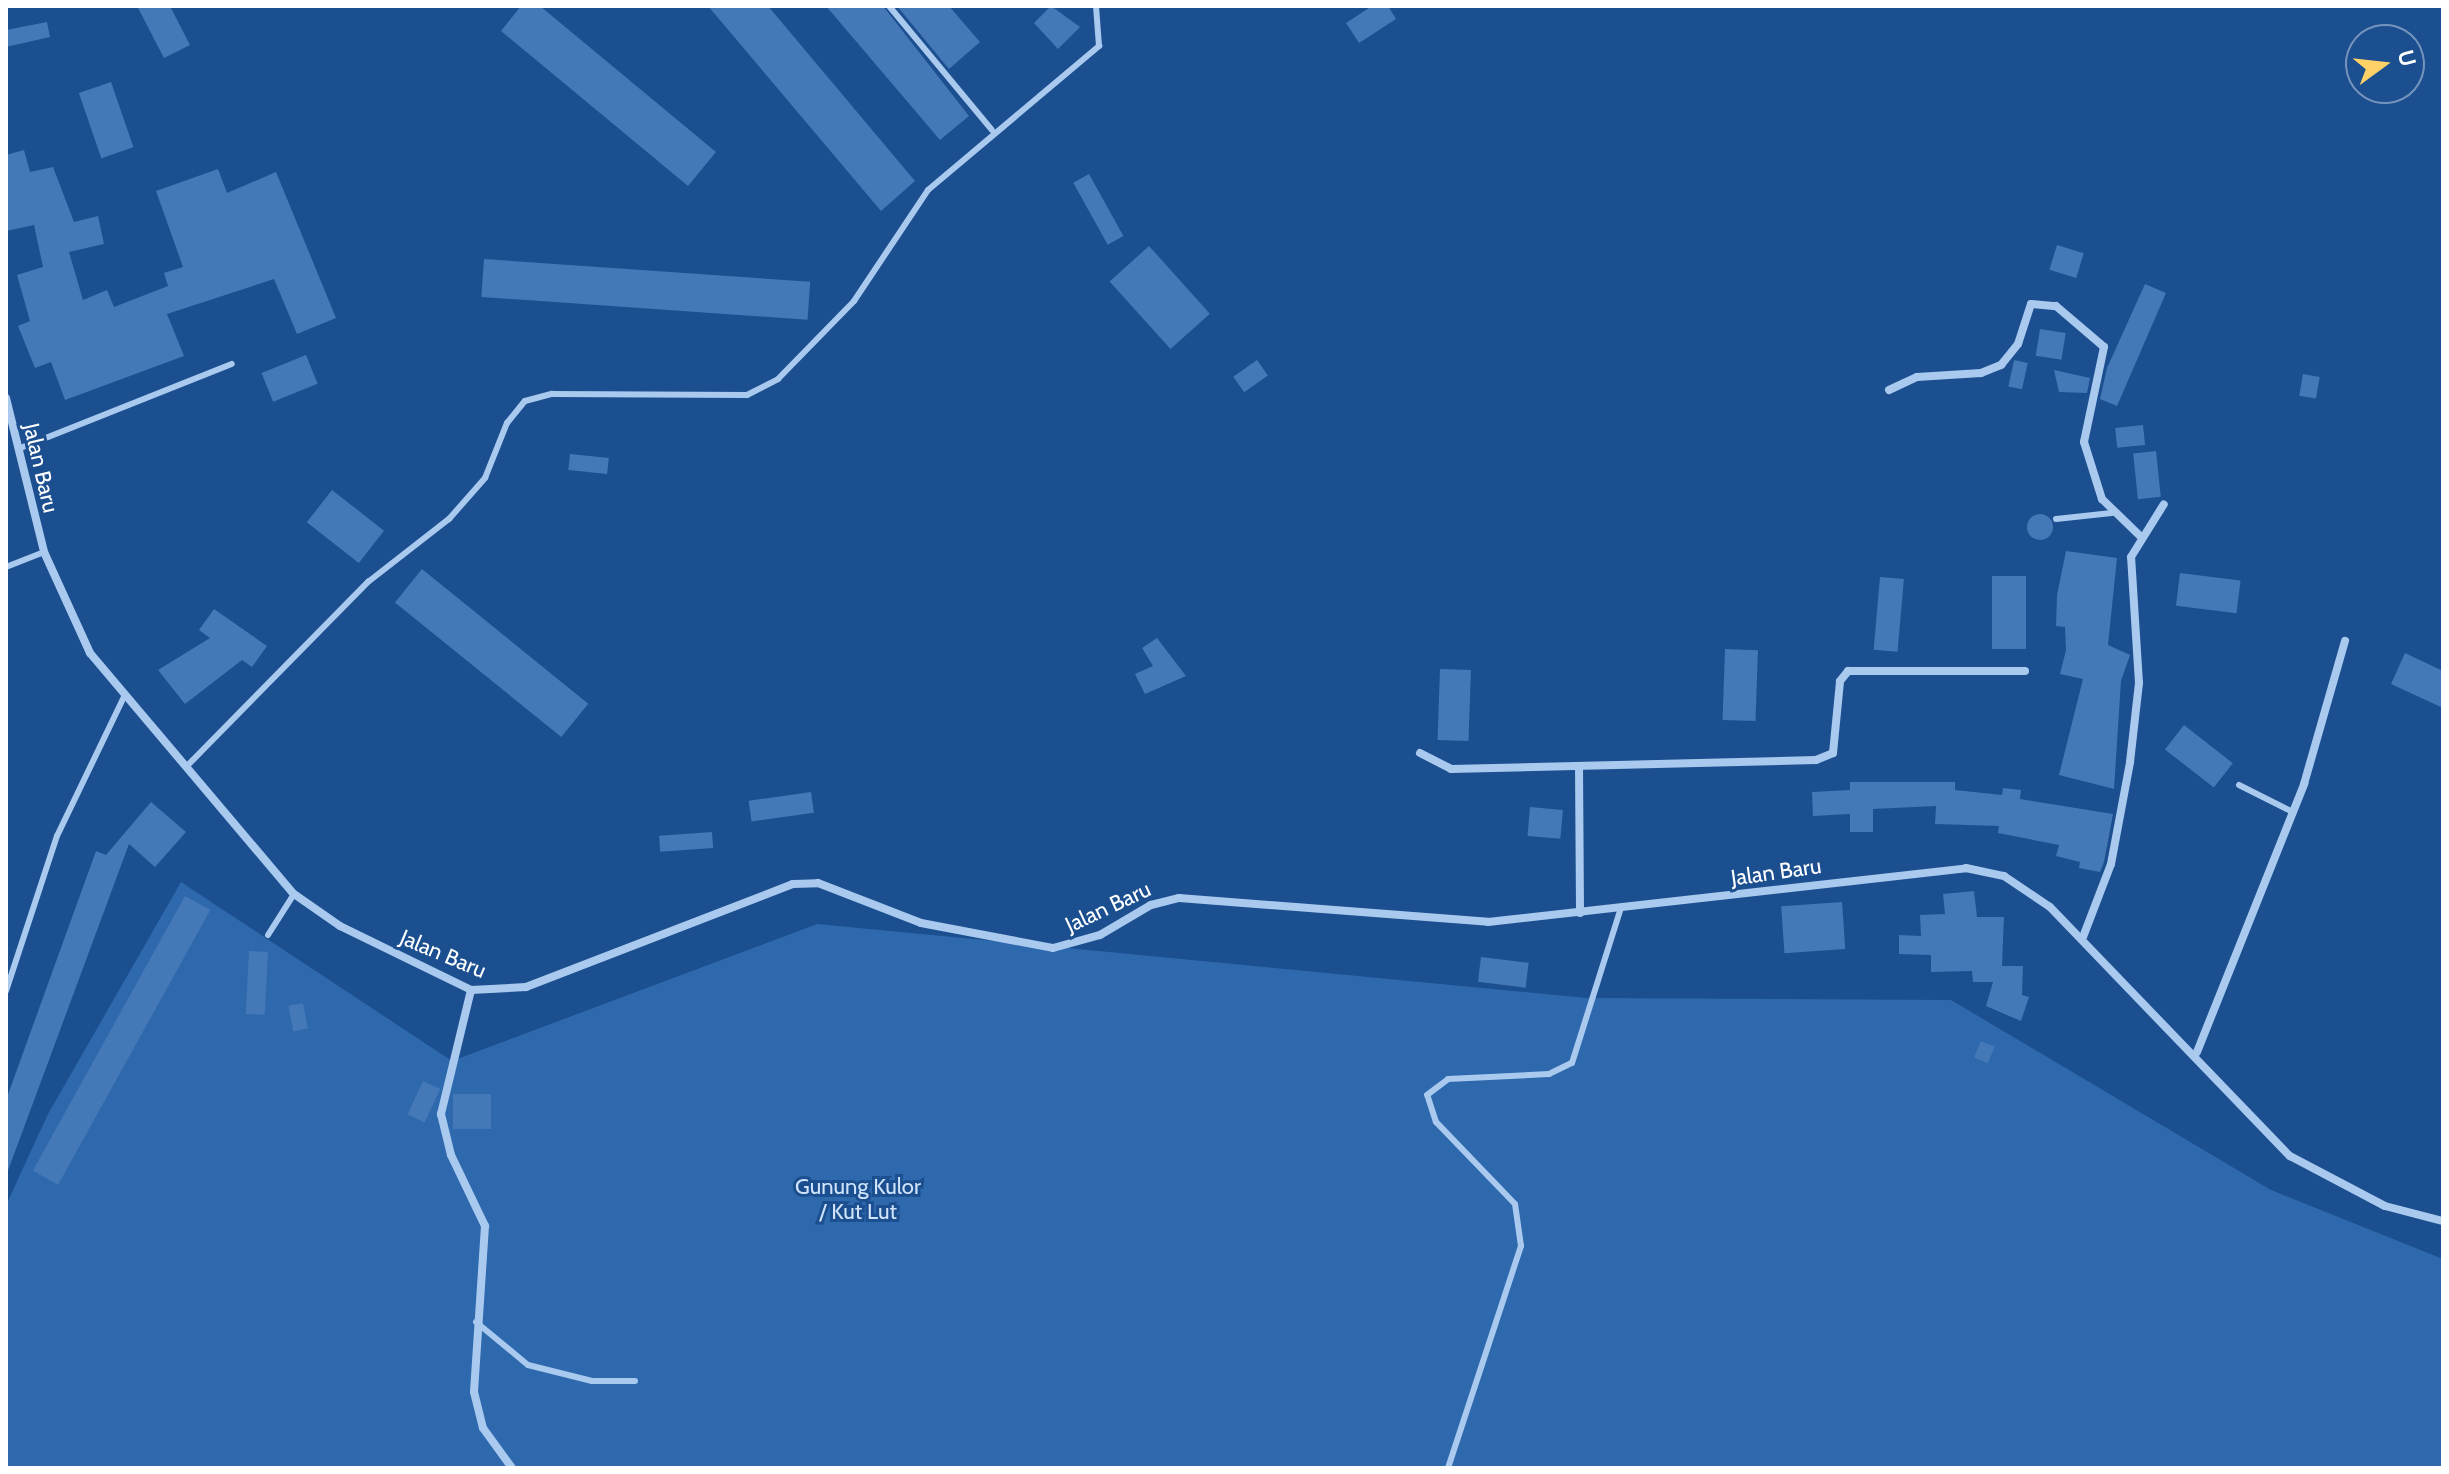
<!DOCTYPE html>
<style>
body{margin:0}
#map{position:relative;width:2449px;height:1474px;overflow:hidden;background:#1b4f8f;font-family:Cabin,sans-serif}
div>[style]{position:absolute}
.green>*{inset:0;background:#2e69ad}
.building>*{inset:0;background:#4478b7;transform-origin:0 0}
.round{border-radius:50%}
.service>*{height:6px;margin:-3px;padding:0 3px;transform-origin:3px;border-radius:3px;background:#a9c9ee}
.minor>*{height:8px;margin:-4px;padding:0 4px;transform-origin:4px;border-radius:4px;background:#a9c9ee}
span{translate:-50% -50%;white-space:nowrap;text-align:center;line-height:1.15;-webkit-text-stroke:6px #1b4f8f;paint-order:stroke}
.street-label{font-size:22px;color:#fff}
.park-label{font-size:22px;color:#cfe3fa}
.frame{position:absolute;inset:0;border:8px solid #fff;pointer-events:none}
.north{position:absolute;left:2345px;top:24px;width:80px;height:80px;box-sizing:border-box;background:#1b4f8f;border:2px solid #7695bc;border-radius:50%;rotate:75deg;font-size:22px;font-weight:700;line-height:32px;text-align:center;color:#fff}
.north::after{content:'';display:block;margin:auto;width:28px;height:36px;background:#ffd166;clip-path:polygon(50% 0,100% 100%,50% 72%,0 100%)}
</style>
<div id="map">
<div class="green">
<i style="clip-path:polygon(181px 882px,452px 1061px,817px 924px,1587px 998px,1951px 1000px,2271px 1190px,2443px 1259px,2443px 1468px,6px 1468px,6px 1205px,48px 1114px)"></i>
</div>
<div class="building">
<i style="clip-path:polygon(137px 6px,170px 6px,190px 45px,164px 58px)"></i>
<i style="clip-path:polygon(521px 6px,540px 6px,716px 152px,688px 186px,501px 31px)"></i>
<i style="clip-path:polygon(708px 6px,768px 6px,915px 181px,881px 211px)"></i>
<i style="clip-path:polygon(826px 6px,883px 6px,969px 116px,940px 140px)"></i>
<i style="clip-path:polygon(897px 6px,949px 6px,980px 42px,949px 69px)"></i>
<i style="clip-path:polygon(1051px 6px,1080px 27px,1058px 49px,1034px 23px)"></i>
<i style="clip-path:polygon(1372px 6px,1388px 6px,1396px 19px,1359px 43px,1346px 23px)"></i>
<i style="clip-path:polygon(47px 22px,50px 37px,6px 47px,6px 30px)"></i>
<i style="left:111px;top:82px;width:69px;height:34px;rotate:71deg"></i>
<i style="clip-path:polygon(24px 150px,30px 172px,53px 167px,74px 222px,98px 216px,104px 244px,69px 252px,83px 300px,107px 290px,114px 307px,168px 286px,164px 273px,183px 267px,156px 191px,218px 169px,227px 193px,276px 172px,336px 318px,297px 334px,274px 279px,167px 314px,184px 356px,65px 400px,51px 362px,35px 368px,18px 326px,30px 321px,17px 275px,43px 267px,34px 225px,6px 231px,6px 155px)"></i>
<i style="left:1089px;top:174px;width:71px;height:18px;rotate:61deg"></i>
<i style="left:2057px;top:245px;width:28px;height:26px;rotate:17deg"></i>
<i style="left:1149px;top:246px;width:91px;height:53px;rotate:48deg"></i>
<i style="left:484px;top:259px;width:327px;height:38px;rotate:4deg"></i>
<i style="clip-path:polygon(2145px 284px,2166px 293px,2117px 406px,2100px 399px,2107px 368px)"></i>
<i style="left:2040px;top:329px;width:26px;height:27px;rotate:9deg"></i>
<i style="left:306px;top:355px;width:31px;height:48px;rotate:68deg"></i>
<i style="left:1257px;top:360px;width:19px;height:29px;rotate:55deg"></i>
<i style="left:2014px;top:360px;width:14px;height:27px;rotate:12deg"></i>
<i style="clip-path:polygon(2054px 370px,2090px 378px,2087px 393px,2059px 392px)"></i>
<i style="left:2303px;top:374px;width:17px;height:22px;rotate:10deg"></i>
<i style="left:2143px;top:425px;width:20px;height:28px;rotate:84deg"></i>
<i style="left:2156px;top:451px;width:46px;height:23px;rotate:84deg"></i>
<i style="left:570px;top:454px;width:39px;height:16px;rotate:6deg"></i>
<i style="left:332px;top:490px;width:66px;height:41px;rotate:38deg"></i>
<i class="round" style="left:2027px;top:514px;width:26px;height:26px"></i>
<i style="clip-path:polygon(2066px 551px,2117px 558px,2108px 645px,2130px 655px,2121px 681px,2114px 789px,2059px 775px,2083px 679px,2060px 674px,2066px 650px,2065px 627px,2056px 626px,2057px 595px)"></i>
<i style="left:422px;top:569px;width:214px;height:43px;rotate:39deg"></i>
<i style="left:2180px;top:573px;width:61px;height:33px;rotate:7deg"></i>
<i style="left:1992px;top:576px;width:34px;height:73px"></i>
<i style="left:1880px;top:577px;width:24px;height:73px;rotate:5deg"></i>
<i style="clip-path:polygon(214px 609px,267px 646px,252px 667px,242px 660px,185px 704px,158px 670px,210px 638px,199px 630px)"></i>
<i style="clip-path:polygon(1157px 638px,1186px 676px,1145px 694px,1135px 674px,1153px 666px,1142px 648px)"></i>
<i style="left:1725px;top:649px;width:33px;height:71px;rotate:2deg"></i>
<i style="clip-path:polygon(2405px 653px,2443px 671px,2443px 708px,2391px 684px)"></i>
<i style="left:1440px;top:669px;width:31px;height:71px;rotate:2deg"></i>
<i style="left:2184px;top:725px;width:62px;height:31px;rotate:38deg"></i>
<i style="clip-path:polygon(1850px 782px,1955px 782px,1955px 790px,2002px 795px,2003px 788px,2021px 790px,2020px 799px,2113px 814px,2104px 862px,2100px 872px,2079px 868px,2080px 862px,2056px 856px,2059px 845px,1998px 833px,1999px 826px,1935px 824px,1936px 806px,1873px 809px,1873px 832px,1850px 832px,1850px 814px,1813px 816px,1812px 792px,1850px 790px)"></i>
<i style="left:811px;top:792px;width:21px;height:63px;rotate:82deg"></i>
<i style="clip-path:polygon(151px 802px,186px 832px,155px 867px,129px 844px,6px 1176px,6px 1100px,96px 851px,106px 855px)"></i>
<i style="left:1530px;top:807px;width:33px;height:29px;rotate:5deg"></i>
<i style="left:712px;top:832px;width:16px;height:53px;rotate:86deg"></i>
<i style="clip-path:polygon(1974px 891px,1977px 917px,2004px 917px,2002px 966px,2023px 966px,2022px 995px,2029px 997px,2021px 1021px,1986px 1006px,1993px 982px,1973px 982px,1972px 971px,1931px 972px,1931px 955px,1899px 954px,1899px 935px,1921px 936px,1920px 915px,1945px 914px,1943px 894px)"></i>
<i style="left:185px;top:896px;width:29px;height:314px;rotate:29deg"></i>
<i style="left:1842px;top:902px;width:47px;height:61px;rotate:86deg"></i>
<i style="left:249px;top:951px;width:19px;height:63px;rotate:3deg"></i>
<i style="left:1481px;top:957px;width:48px;height:25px;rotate:7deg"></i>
<i style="left:303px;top:1003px;width:26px;height:15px;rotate:79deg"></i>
<i style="left:1981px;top:1041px;width:15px;height:18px;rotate:23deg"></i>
<i style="left:423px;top:1081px;width:19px;height:37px;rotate:25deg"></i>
<i style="left:453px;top:1094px;width:38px;height:35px"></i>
</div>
<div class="service">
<i style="left:889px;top:6px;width:161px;rotate:50.3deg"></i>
<i style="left:18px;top:449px;width:230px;rotate:-21.7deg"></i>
<i style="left:2056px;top:519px;width:56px;rotate:-6.1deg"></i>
<i style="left:6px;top:567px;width:41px;rotate:-21.5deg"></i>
<i style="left:186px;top:767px;width:260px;rotate:-45.5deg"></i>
<i style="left:368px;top:582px;width:103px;rotate:-37.9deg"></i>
<i style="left:449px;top:519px;width:55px;rotate:-48.7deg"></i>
<i style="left:485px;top:478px;width:59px;rotate:-68.2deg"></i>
<i style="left:507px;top:423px;width:28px;rotate:-51deg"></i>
<i style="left:525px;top:401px;width:28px;rotate:-15deg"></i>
<i style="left:552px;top:394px;width:195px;rotate:0.3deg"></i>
<i style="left:747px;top:395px;width:35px;rotate:-27deg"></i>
<i style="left:778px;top:379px;width:109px;rotate:-45.7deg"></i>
<i style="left:854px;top:301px;width:133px;rotate:-56.3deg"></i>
<i style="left:928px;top:190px;width:224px;rotate:-40.1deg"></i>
<i style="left:1099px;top:46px;width:40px;rotate:-94.3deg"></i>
<i style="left:2239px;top:785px;width:60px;rotate:26.6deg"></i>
<i style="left:268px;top:935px;width:49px;rotate:-57.6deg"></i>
<i style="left:6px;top:991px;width:163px;rotate:-71.8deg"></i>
<i style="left:57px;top:836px;width:154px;rotate:-64.3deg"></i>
<i style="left:476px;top:1322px;width:67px;rotate:39.6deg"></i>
<i style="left:528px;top:1365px;width:66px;rotate:14deg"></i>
<i style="left:592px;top:1381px;width:43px"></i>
<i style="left:1448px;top:1468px;width:234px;rotate:-71.8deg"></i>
<i style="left:1521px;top:1246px;width:42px;rotate:-98.1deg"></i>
<i style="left:1515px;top:1204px;width:114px;rotate:-133.9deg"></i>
<i style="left:1436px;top:1122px;width:28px;rotate:-108deg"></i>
<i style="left:1427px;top:1095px;width:26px;rotate:-37deg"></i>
<i style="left:1448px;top:1079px;width:101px;rotate:-2.8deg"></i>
<i style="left:1549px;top:1074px;width:25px;rotate:-26deg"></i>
<i style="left:1572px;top:1063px;width:163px;rotate:-72.5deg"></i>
</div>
<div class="minor">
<i style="left:1889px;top:390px;width:31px;rotate:-25deg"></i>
<i style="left:1917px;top:377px;width:64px;rotate:-3.6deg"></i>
<i style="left:1981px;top:373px;width:22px;rotate:-22deg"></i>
<i style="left:2001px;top:365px;width:27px;rotate:-51deg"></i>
<i style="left:2018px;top:344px;width:42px;rotate:-72deg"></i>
<i style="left:2031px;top:304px;width:25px;rotate:5deg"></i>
<i style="left:2056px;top:306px;width:63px;rotate:40.5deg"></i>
<i style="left:2104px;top:347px;width:97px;rotate:101.9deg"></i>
<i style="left:2084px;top:442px;width:60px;rotate:72.5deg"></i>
<i style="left:2102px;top:499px;width:53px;rotate:44.2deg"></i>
<i style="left:6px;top:398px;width:159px;rotate:76.1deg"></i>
<i style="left:44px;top:552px;width:111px;rotate:65.5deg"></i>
<i style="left:90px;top:653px;width:316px;rotate:49.8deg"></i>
<i style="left:294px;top:894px;width:56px;rotate:34.8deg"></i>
<i style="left:340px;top:926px;width:146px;rotate:26deg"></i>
<i style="left:471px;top:990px;width:55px;rotate:-3.1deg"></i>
<i style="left:526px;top:987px;width:286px;rotate:-21.1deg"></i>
<i style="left:793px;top:884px;width:25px;rotate:-2deg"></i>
<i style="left:818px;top:883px;width:110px;rotate:21.2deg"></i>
<i style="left:921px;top:923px;width:134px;rotate:10.7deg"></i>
<i style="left:1053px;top:948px;width:49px;rotate:-15.5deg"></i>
<i style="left:1100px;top:935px;width:59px;rotate:-30.5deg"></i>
<i style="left:1151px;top:905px;width:29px;rotate:-14deg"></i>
<i style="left:1179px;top:898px;width:310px;rotate:4.4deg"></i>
<i style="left:1488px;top:922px;width:481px;rotate:-6.4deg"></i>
<i style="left:1966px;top:868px;width:39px;rotate:12deg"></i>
<i style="left:2004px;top:876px;width:55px;rotate:34deg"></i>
<i style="left:2050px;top:907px;width:346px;rotate:46.1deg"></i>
<i style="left:2290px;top:1156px;width:107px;rotate:27.8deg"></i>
<i style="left:2385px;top:1206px;width:60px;rotate:14.5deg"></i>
<i style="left:1420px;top:753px;width:35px;rotate:27deg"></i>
<i style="left:1451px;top:769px;width:365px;rotate:-1.4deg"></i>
<i style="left:1816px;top:760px;width:18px;rotate:-22deg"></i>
<i style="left:1833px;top:753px;width:72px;rotate:-84.4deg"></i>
<i style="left:1840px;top:681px;width:13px;rotate:-51deg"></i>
<i style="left:1848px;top:671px;width:177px"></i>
<i style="left:1579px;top:766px;width:147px;rotate:89.6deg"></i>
<i style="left:2083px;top:937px;width:78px;rotate:-69deg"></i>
<i style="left:2111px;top:864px;width:104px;rotate:-79.4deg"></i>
<i style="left:2130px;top:762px;width:80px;rotate:-83.5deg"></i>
<i style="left:2139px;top:683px;width:126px;rotate:-93.6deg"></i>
<i style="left:2131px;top:557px;width:62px;rotate:-58.1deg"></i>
<i style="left:471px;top:990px;width:128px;rotate:103.6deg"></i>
<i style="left:441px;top:1114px;width:42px;rotate:76.3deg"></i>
<i style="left:451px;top:1155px;width:79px;rotate:64.4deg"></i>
<i style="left:485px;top:1226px;width:166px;rotate:93.8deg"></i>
<i style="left:474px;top:1392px;width:37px;rotate:76deg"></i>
<i style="left:483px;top:1428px;width:49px;rotate:54.1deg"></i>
<i style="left:2197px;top:1052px;width:289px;rotate:-68.2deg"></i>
<i style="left:2304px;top:784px;width:149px;rotate:-74deg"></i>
</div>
<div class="street-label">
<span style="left:41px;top:468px;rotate:77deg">Jalan Baru</span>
<span style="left:1776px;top:872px;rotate:-8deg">Jalan Baru</span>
<span style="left:1108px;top:907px;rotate:-25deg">Jalan Baru</span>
<span style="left:443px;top:954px;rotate:23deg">Jalan Baru</span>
</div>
<div class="park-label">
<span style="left:858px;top:1199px">Gunung Kulor<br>/ Kut Lut</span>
</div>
<div class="frame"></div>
<div class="north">U</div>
</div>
